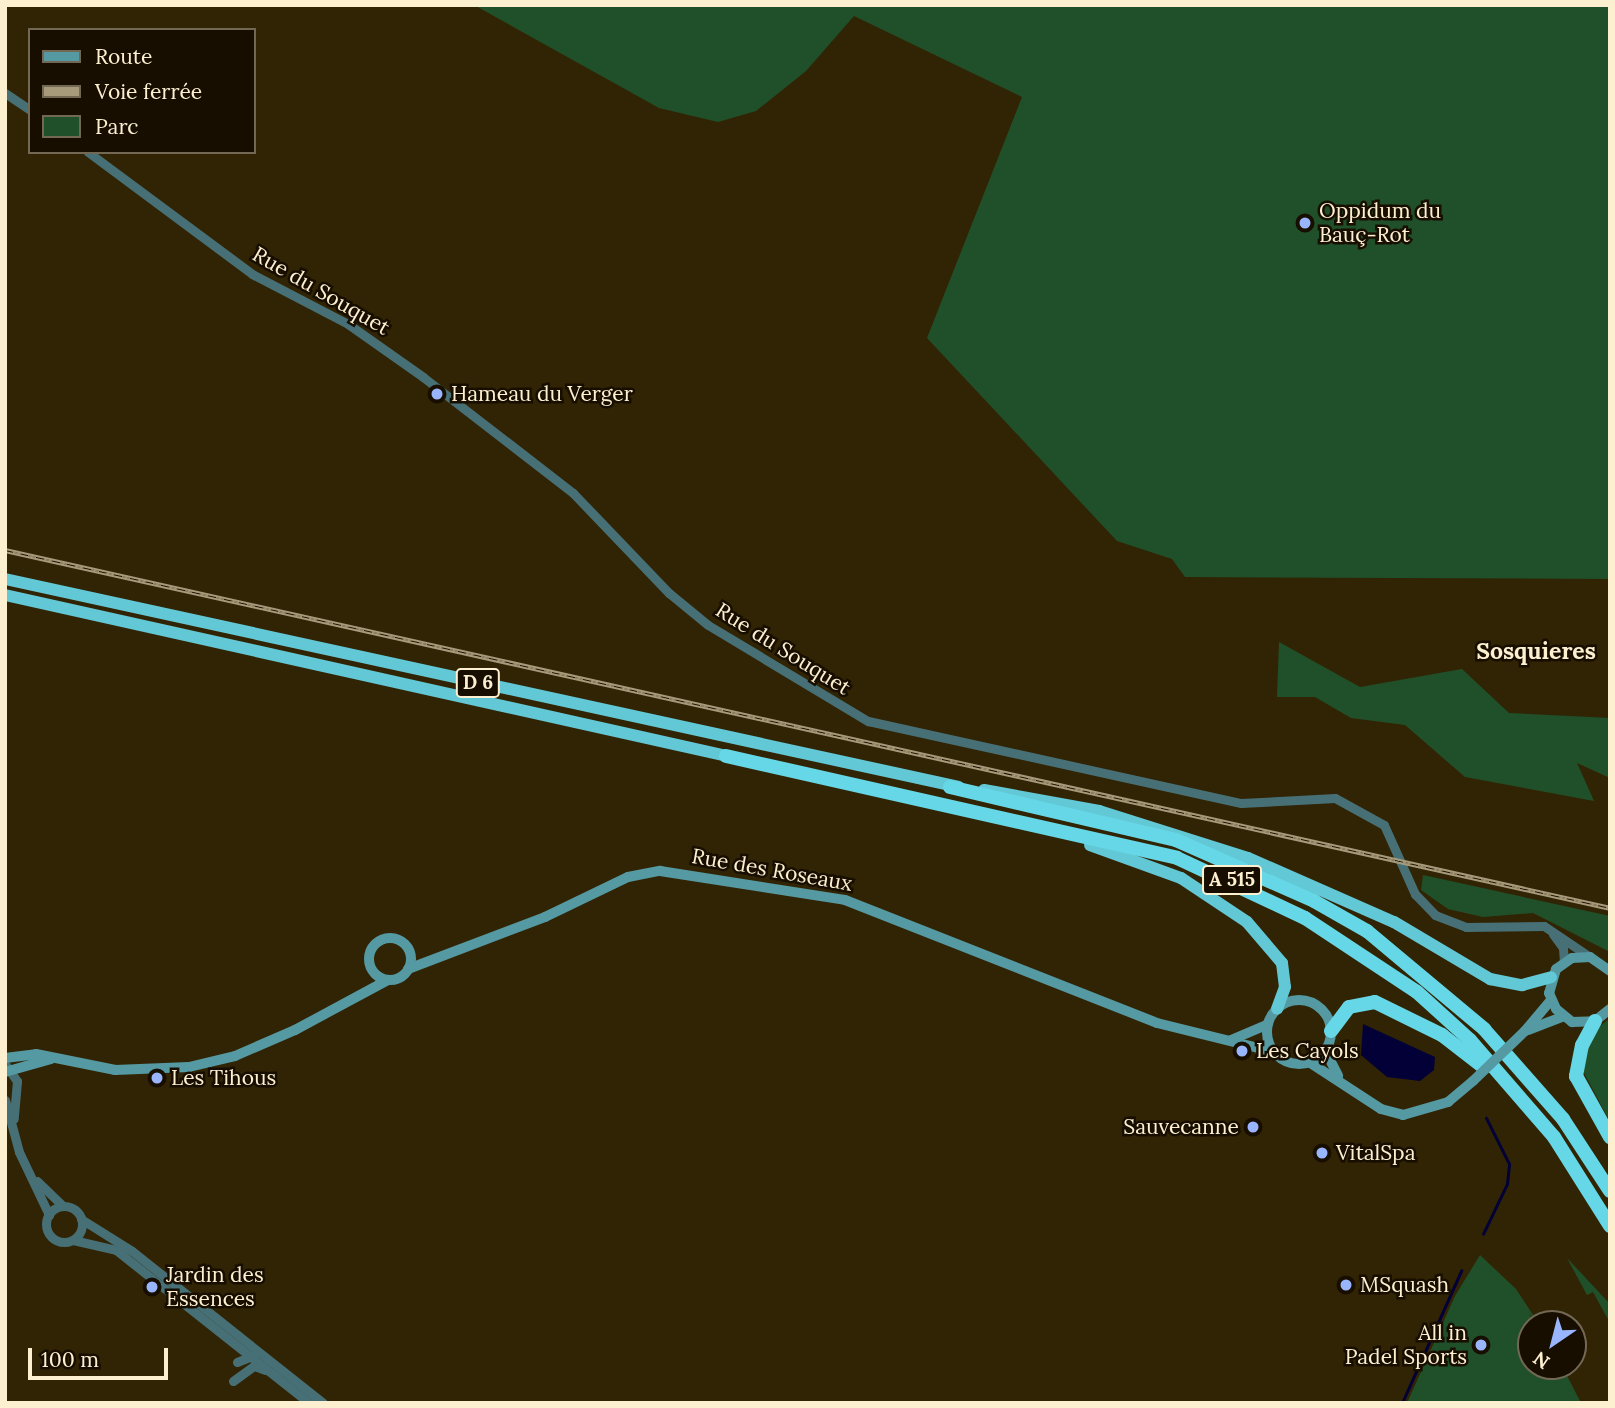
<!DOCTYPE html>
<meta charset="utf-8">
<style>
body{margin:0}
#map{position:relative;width:1615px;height:1408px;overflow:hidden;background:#312404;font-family:Lora,serif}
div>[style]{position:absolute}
.green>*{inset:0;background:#205029}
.water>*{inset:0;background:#020036}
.stream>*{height:2.5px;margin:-1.25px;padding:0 1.25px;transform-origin:1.25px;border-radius:1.25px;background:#020036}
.tertiary>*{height:9px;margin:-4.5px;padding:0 4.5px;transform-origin:4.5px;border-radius:4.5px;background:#477076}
.tertiary>.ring{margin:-4.5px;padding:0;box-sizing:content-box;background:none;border:9px solid #477076;border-radius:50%}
.secondary>*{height:10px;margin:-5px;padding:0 5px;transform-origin:5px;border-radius:5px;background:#5599a3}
.secondary>.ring{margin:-5px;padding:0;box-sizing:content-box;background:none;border:10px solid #5599a3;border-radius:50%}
.trunk>*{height:12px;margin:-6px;padding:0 6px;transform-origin:6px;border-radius:6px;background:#62c8d6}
.motorway>*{height:14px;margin:-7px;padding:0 7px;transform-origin:7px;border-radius:7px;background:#66d7e6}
.rail>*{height:5px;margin-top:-2.5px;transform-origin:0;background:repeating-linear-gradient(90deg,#170e00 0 8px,#a79a7a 0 16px);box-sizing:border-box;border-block:2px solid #a79a7a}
.secondary-bridge>*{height:10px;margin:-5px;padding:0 5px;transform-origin:5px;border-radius:5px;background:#5599a3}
.dots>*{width:19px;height:19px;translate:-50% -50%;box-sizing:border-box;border:4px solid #170e00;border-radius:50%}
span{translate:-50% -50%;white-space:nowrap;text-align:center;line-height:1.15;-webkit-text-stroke:5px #170e00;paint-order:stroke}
.shield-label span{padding:2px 5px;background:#170e00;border:2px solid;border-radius:5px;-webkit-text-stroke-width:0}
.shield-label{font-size:19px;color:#fdf0d1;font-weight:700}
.poi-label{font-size:21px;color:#fdf0d1}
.left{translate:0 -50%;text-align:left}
.right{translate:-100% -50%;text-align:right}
.street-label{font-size:21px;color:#fdf0d1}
.neighbourhood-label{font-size:23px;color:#fdf0d1;font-weight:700}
.frame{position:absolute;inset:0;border:7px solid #fdf0d1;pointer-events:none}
.legend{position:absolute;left:28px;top:28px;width:228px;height:126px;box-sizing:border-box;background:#170e00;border:2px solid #736854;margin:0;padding:9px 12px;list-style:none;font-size:21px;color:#fdf0d1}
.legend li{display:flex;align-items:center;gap:14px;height:35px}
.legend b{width:35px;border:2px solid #736854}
.north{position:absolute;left:1517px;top:1310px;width:70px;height:70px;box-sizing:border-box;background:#170e00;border:2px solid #736854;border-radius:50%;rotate:215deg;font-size:19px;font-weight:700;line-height:28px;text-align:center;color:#fdf0d1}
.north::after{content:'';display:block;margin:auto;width:24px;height:32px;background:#99b5fd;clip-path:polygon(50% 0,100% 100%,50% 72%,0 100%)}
.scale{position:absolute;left:28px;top:1348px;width:140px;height:32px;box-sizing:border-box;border:4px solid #fdf0d1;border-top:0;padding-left:9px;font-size:21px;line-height:24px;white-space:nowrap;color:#fdf0d1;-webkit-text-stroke:5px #170e00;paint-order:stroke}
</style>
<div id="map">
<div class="green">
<i style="clip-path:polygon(474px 5px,1610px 5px,1610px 579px,1185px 577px,1172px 559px,1117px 541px,927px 338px,1022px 97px,854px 16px,806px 71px,756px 111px,718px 122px,659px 108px)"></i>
<i style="clip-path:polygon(1279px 642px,1360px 687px,1462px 669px,1509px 713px,1610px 718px,1610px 778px,1577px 763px,1594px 801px,1465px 777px,1405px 725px,1351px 718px,1315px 697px,1277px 697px)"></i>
<i style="clip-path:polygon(1423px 875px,1610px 916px,1610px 952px,1533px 913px,1483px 917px,1448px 909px,1421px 890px)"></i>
<i style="clip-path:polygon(1610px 1018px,1610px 1122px,1583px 1071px,1592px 1033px)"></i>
<i style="clip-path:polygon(1480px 1255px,1516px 1289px,1539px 1324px,1529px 1313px,1535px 1324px,1531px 1366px,1562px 1366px,1581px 1403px,1407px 1403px,1455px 1296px)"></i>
<i style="clip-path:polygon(1567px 1258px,1610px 1304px,1610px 1323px,1593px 1292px,1587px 1295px)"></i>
</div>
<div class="water">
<i style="clip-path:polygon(1363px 1024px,1435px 1057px,1434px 1070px,1420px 1081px,1387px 1077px,1361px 1055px)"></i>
</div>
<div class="stream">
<i style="left:1483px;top:1234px;width:55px;rotate:-64.4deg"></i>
<i style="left:1507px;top:1184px;width:20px;rotate:-84deg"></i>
<i style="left:1509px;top:1164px;width:51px;rotate:-116.6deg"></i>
<i style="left:1402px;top:1403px;width:145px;rotate:-65.9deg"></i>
</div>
<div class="tertiary">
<i style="left:5px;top:93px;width:30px;rotate:34deg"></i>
<i style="left:88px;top:152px;width:204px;rotate:36.6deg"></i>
<i style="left:252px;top:274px;width:108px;rotate:27.5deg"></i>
<i style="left:348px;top:324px;width:92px;rotate:35.2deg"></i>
<i style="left:423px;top:377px;width:190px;rotate:37.7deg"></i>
<i style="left:573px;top:493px;width:139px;rotate:46.2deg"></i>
<i style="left:669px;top:593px;width:50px;rotate:39.4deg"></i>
<i style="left:708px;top:625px;width:187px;rotate:31deg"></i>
<i style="left:868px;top:721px;width:382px;rotate:12.4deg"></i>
<i style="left:1241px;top:803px;width:94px;rotate:-3deg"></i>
<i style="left:1335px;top:798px;width:56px;rotate:28.9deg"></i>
<i style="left:1384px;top:825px;width:76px;rotate:65.8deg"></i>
<i style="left:1415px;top:894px;width:29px;rotate:46deg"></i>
<i style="left:1435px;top:915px;width:33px;rotate:21deg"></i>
<i style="left:1466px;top:927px;width:78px;rotate:-0.7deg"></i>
<i style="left:1544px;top:926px;width:55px;rotate:34deg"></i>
<i style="left:1553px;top:934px;width:17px;rotate:54deg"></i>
<i style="left:1563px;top:948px;width:14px;rotate:86deg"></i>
<i style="left:5px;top:1064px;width:21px;rotate:55deg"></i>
<i style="left:17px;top:1081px;width:38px;rotate:95deg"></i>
<i style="left:5px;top:1100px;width:54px;rotate:74.9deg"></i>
<i style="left:19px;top:1152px;width:70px;rotate:64.5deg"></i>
<i style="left:37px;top:1181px;width:36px;rotate:44deg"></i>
<i class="ring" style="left:46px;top:1206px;width:27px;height:27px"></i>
<i style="left:81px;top:1219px;width:60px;rotate:32.1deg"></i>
<i style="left:132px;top:1251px;width:244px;rotate:38.5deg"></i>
<i style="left:73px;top:1240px;width:44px;rotate:13.1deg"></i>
<i style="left:116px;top:1250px;width:246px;rotate:38.4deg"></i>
<i style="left:237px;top:1362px;width:18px;rotate:-22deg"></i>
<i style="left:233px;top:1381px;width:26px;rotate:-36deg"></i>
<i style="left:254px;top:1366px;width:12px;rotate:20deg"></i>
</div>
<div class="secondary">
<i class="ring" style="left:369px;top:938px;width:32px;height:32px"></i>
<i style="left:408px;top:969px;width:147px;rotate:-20.8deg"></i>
<i style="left:545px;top:917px;width:92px;rotate:-25.7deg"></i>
<i style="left:628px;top:877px;width:33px;rotate:-11deg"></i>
<i style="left:660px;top:871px;width:187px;rotate:8.9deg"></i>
<i style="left:845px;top:900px;width:335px;rotate:21.5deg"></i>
<i style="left:1157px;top:1023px;width:121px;rotate:13.9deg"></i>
<i style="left:1610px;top:971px;width:24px;rotate:-145deg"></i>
<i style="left:1590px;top:957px;width:18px;rotate:177deg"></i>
<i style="left:1572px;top:958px;width:19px;rotate:145deg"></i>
<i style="left:1556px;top:969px;width:25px;rotate:106deg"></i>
<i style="left:1549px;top:993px;width:17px;rotate:66deg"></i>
<i style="left:1556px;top:1009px;width:21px;rotate:39deg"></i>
<i style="left:1572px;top:1022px;width:23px;rotate:-2deg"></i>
<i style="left:1595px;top:1021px;width:19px;rotate:-39deg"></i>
<i class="ring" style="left:1267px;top:1000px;width:54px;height:54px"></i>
<i style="left:1528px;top:1030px;width:36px;rotate:-21deg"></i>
<i style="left:1525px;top:1031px;width:40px;rotate:-50deg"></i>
<i style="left:1231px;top:1040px;width:39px;rotate:-23deg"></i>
<i style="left:1325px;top:1050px;width:29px;rotate:63deg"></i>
<i style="left:5px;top:1058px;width:31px;rotate:-7deg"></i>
<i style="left:36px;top:1054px;width:81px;rotate:11.4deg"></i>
<i style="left:115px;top:1070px;width:74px;rotate:-2.3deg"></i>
<i style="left:189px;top:1067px;width:47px;rotate:-13.4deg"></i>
<i style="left:235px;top:1056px;width:65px;rotate:-23.4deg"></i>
<i style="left:295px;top:1030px;width:106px;rotate:-28.3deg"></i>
<i style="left:1309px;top:1062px;width:86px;rotate:33.1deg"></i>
<i style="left:1381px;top:1109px;width:23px;rotate:15deg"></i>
<i style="left:1403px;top:1115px;width:47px;rotate:-16.1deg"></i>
<i style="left:1448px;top:1102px;width:33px;rotate:-40deg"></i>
<i style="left:5px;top:1072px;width:48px;rotate:-15.8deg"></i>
</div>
<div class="trunk">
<i style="left:5px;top:579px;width:976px;rotate:12.3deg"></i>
<i style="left:5px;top:595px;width:749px;rotate:12.57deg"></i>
<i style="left:984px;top:790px;width:117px;rotate:10.3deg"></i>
<i style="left:1099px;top:811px;width:156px;rotate:17.5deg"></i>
<i style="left:1248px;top:858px;width:159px;rotate:23.7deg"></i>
<i style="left:1394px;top:922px;width:112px;rotate:30.7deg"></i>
<i style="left:1490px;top:979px;width:33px;rotate:11deg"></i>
<i style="left:1522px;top:985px;width:30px;rotate:-15deg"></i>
<i style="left:1090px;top:845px;width:97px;rotate:19.9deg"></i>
<i style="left:1181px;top:878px;width:79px;rotate:33.7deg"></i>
<i style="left:1247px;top:922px;width:54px;rotate:49.5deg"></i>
<i style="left:1282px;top:963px;width:24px;rotate:83deg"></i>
<i style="left:1285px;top:987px;width:23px;rotate:110deg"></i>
</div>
<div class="motorway">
<i style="left:726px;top:756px;width:462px;rotate:12.7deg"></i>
<i style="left:1177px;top:858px;width:141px;rotate:25.1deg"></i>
<i style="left:1305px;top:918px;width:134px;rotate:33.5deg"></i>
<i style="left:1417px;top:992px;width:72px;rotate:42.2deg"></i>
<i style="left:1470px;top:1040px;width:128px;rotate:49.1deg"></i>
<i style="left:1554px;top:1137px;width:105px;rotate:57.8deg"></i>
<i style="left:950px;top:787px;width:232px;rotate:13.2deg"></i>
<i style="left:1176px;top:840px;width:151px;rotate:23.8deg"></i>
<i style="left:1314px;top:901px;width:61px;rotate:29.5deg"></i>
<i style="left:1367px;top:931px;width:153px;rotate:39.9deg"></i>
<i style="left:1484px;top:1029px;width:120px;rotate:48.7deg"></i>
<i style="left:1563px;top:1119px;width:86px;rotate:56.9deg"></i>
<i style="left:1595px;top:1021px;width:27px;rotate:118deg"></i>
<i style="left:1582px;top:1045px;width:32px;rotate:101deg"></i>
<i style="left:1576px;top:1076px;width:70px;rotate:60.9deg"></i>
<i style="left:1331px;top:1031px;width:30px;rotate:-53deg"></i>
<i style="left:1349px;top:1007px;width:26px;rotate:-11deg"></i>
<i style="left:1375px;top:1002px;width:75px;rotate:26.2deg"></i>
<i style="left:1442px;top:1035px;width:51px;rotate:37.8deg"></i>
</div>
<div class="rail">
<i style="left:5px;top:550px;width:1644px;rotate:12.57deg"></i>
</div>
<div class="secondary-bridge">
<i style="left:1473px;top:1081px;width:72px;rotate:-43.9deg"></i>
</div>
<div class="dots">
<i style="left:1305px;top:223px;background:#99b5fd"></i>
<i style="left:437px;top:394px;background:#99b5fd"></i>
<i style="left:1242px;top:1051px;background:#99b5fd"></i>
<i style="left:157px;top:1078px;background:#99b5fd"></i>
<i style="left:1253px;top:1127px;background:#99b5fd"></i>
<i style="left:1322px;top:1153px;background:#99b5fd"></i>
<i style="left:1346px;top:1285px;background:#99b5fd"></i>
<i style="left:152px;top:1287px;background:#99b5fd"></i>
<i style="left:1481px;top:1345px;background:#99b5fd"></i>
</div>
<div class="shield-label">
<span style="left:478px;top:683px">D 6</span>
<span style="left:1232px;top:880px">A 515</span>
</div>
<div class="poi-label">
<span class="left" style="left:1319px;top:223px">Oppidum du<br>Bauç-Rot</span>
<span class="left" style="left:451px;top:394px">Hameau du Verger</span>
<span class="left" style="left:1256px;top:1051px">Les Cayols</span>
<span class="left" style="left:171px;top:1078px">Les Tihous</span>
<span class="right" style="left:1239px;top:1127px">Sauvecanne</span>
<span class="left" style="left:1336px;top:1153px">VitalSpa</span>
<span class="left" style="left:166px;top:1287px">Jardin des<br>Essences</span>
<span class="left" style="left:1360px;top:1285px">MSquash</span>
<span class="right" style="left:1467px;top:1345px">All in<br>Padel Sports</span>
</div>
<div class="street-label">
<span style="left:321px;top:291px;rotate:30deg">Rue du Souquet</span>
<span style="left:783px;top:649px;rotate:32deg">Rue du Souquet</span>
<span style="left:772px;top:870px;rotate:10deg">Rue des Roseaux</span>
</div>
<div class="neighbourhood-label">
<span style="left:1536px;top:651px">Sosquieres</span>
</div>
<div class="frame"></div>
<ul class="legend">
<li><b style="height:9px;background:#5599a3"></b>Route</li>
<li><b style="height:9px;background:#a79a7a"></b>Voie ferrée</li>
<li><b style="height:19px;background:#205029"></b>Parc</li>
</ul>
<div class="north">N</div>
<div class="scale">100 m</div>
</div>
